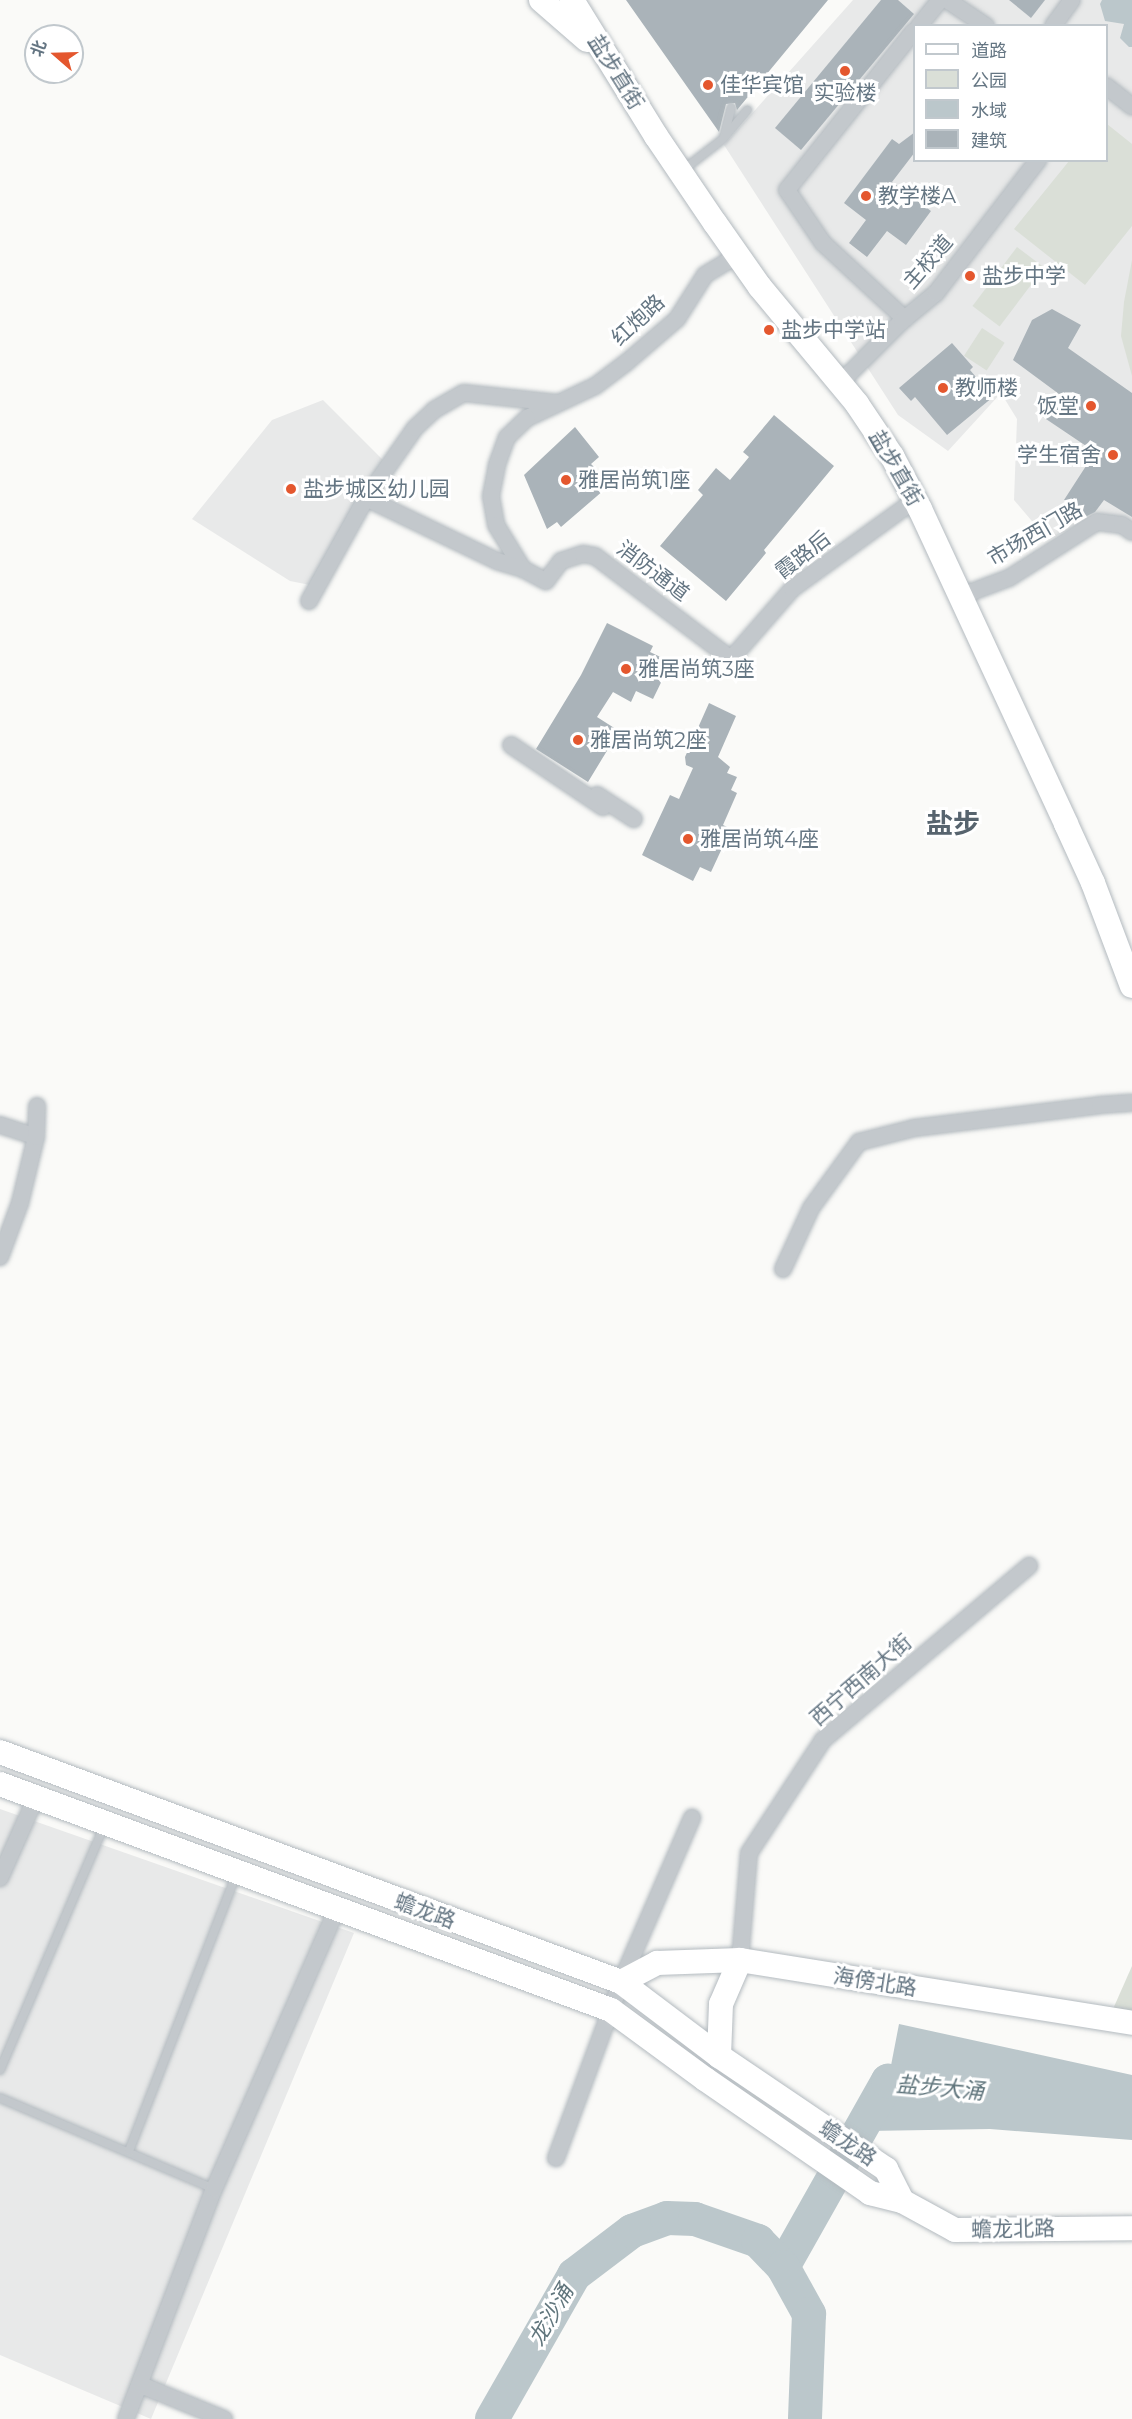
<!DOCTYPE html>
<meta charset="utf-8">
<style>
body{margin:0}
#map{position:relative;width:1132px;height:2419px;overflow:hidden;background:#fafaf8;font-family:Montserrat,"Noto Sans SC",sans-serif}
div>[style]{position:absolute}
.built>*{inset:0;background:#e8e9e9}
.green>*{inset:0;background:#dadfd7;transform-origin:0 0}
.water>*{inset:0;background:#bbc7cb}
.river>*{height:34px;margin:-17px;padding:0 17px;transform-origin:17px;border-radius:17px;background:#bbc7cb}
.building>*{inset:0;background:#aab3b9}
.roads{filter:drop-shadow(0 0 2px #b3babf) drop-shadow(0 0 2px #b3babf)}
.lane>*{height:8px;margin:-4px;padding:0 4px;transform-origin:4px;border-radius:4px;background:#c3c8cc}
.street>*{height:16px;margin:-8px;padding:0 8px;transform-origin:8px;border-radius:8px;background:#c3c8cc}
.secondary>*{height:24px;margin:-12px;padding:0 12px;transform-origin:12px;border-radius:12px;background:#fff}
.dots>*{width:16px;height:16px;translate:-50% -50%;box-sizing:border-box;border:3px solid #fff;border-radius:50%}
span{translate:-50% -50%;white-space:nowrap;text-align:center;line-height:1.15;-webkit-text-stroke:6px #fff;paint-order:stroke}
.street-label{font-size:21px;color:#657683}
.poi-label{font-size:21px;color:#657683}
.left{translate:0 -50%;text-align:left}
.right{translate:-100% -50%;text-align:right}
.water-label{font-size:22px;color:#60757c;font-style:italic}
.district-label{font-size:27px;color:#57646e;font-weight:700}
.legend{position:absolute;left:913px;top:24px;width:195px;height:138px;box-sizing:border-box;background:#fff;border:2px solid #c1c8cd;margin:0;padding:8px 10px;list-style:none;font-size:18px;color:#657683}
.legend li{display:flex;align-items:center;gap:12px;height:30px}
.legend b{width:30px;border:2px solid #c1c8cd}
.north{position:absolute;left:24px;top:24px;width:60px;height:60px;box-sizing:border-box;background:#fff;border:2px solid #c1c8cd;border-radius:50%;rotate:290deg;font-size:16px;font-weight:700;line-height:24px;text-align:center;color:#657683}
.north::after{content:'';display:block;margin:auto;width:21px;height:27px;background:#e4572e;clip-path:polygon(50% 0,100% 100%,50% 72%,0 100%)}
</style>
<div id="map">
<div class="built">
<i style="clip-path:polygon(evenodd,853px 0,1132px 0,1132px 528px,1100px 514px,1048px 540px,1014px 500px,1017px 419px,1001px 393px,948px 451px,898px 415px,724px 145px,853px 0,914px 26px,1106px 26px,1106px 160px,914px 160px,914px 26px)"></i>
<i style="clip-path:polygon(323px 400px,383px 460px,310px 585px,290px 581px,192px 519px,272px 420px)"></i>
<i style="clip-path:polygon(0 1809px,354px 1933px,151px 2419px,0 2355px)"></i>
</div>
<div class="green">
<i style="clip-path:polygon(1107px 124px,1132px 144px,1132px 226px,1085px 285px,1014px 229px,1069px 161px,1106px 160px)"></i>
<i style="left:1017px;top:247px;width:34px;height:74px;rotate:37deg"></i>
<i style="clip-path:polygon(1132px 260px,1132px 376px,1121px 336px,1124px 302px)"></i>
<i style="left:982px;top:328px;width:27px;height:33px;rotate:33deg"></i>
<i style="clip-path:polygon(1132px 1966px,1132px 2011px,1113px 2009px)"></i>
</div>
<div class="water">
<i style="clip-path:polygon(1102px 0,1132px 0,1132px 47px,1129px 47px,1120px 38px,1124px 24px,1105px 21px,1100px 4px)"></i>
<i style="clip-path:polygon(899px 2024px,1132px 2075px,1132px 2140px,990px 2129px,867px 2131px,888px 2081px)"></i>
</div>
<div class="river">
<i style="left:783px;top:2267px;width:214px;rotate:-60.6deg"></i>
<i style="left:888px;top:2081px;width:47px;rotate:6.1deg"></i>
<i style="left:492px;top:2419px;width:166px;rotate:-60.3deg"></i>
<i style="left:574px;top:2275px;width:73px;rotate:-37.2deg"></i>
<i style="left:632px;top:2231px;width:37px;rotate:-20deg"></i>
<i style="left:667px;top:2218px;width:28px;rotate:2deg"></i>
<i style="left:695px;top:2219px;width:67px;rotate:19.2deg"></i>
<i style="left:758px;top:2241px;width:36px;rotate:46deg"></i>
<i style="left:783px;top:2267px;width:54px;rotate:61deg"></i>
<i style="left:809px;top:2314px;width:105px;rotate:92.2deg"></i>
</div>
<div class="building">
<i style="clip-path:polygon(626px 0,828px 0,737px 110px,735px 103px,726px 104px,719px 132px)"></i>
<i style="clip-path:polygon(881px 0,898px 0,914px 14px,801px 150px,775px 128px)"></i>
<i style="clip-path:polygon(1009px 0,1045px 0,1031px 18px)"></i>
<i style="clip-path:polygon(915px 132px,915px 152px,892px 182px,931px 211px,906px 245px,887px 231px,867px 257px,849px 243px,866px 220px,844px 203px,892px 139px,899px 144px)"></i>
<i style="clip-path:polygon(1052px 309px,1081px 325px,1068px 348px,1132px 393px,1132px 517px,1104px 500px,1095px 512px,1087px 516px,1064px 500px,1095px 452px,1043px 417px,1059px 394px,1013px 360px,1032px 320px)"></i>
<i style="clip-path:polygon(952px 343px,973px 367px,970px 370px,993px 397px,947px 435px,915px 397px,911px 401px,899px 388px)"></i>
<i style="clip-path:polygon(774px 415px,834px 466px,764px 550px,766px 553px,726px 601px,660px 546px,703px 495px,698px 490px,716px 468px,730px 480px,749px 457px,743px 452px)"></i>
<i style="clip-path:polygon(575px 427px,599px 457px,591px 464px,611px 484px,561px 527px,557px 522px,547px 529px,524px 475px)"></i>
<i style="clip-path:polygon(607px 623px,653px 646px,650px 652px,671px 662px,653px 699px,636px 691px,631px 702px,613px 692px,597px 717px,619px 731px,588px 782px,536px 749px,581px 675px)"></i>
<i style="clip-path:polygon(709px 703px,736px 716px,718px 757px,730px 767px,727px 773px,737px 777px,731px 790px,737px 793px,723px 825px,731px 829px,711px 872px,700px 867px,693px 881px,642px 855px,670px 795px,679px 799px,693px 768px,686px 765px,685px 757px)"></i>
</div>
<div class="roads">
<div class="lane">
<i style="left:724px;top:137px;width:30px;rotate:-76deg"></i>
<i style="left:683px;top:170px;width:51px;rotate:-37.8deg"></i>
<i style="left:723px;top:139px;width:38px;rotate:-50deg"></i>
<i style="left:0;top:2070px;width:265px;rotate:-66.9deg"></i>
<i style="left:0;top:2098px;width:233px;rotate:23deg"></i>
<i style="left:129px;top:2151px;width:298px;rotate:-68.8deg"></i>
</div>
<div class="street">
<i style="left:947px;top:0;width:47px;rotate:33.7deg"></i>
<i style="left:919px;top:26px;width:33px;rotate:-51deg"></i>
<i style="left:1053px;top:26px;width:32px;rotate:-54deg"></i>
<i style="left:1106px;top:86px;width:33px;rotate:38deg"></i>
<i style="left:738px;top:255px;width:39px;rotate:149deg"></i>
<i style="left:705px;top:275px;width:52px;rotate:122.5deg"></i>
<i style="left:677px;top:319px;width:66px;rotate:139.3deg"></i>
<i style="left:627px;top:362px;width:40px;rotate:143deg"></i>
<i style="left:595px;top:386px;width:75px;rotate:154.8deg"></i>
<i style="left:527px;top:418px;width:28px;rotate:136deg"></i>
<i style="left:507px;top:437px;width:30px;rotate:110deg"></i>
<i style="left:497px;top:465px;width:32px;rotate:101deg"></i>
<i style="left:491px;top:496px;width:29px;rotate:80deg"></i>
<i style="left:496px;top:525px;width:52px;rotate:58.5deg"></i>
<i style="left:523px;top:569px;width:26px;rotate:28deg"></i>
<i style="left:546px;top:581px;width:25px;rotate:-53deg"></i>
<i style="left:561px;top:561px;width:23px;rotate:-18deg"></i>
<i style="left:583px;top:554px;width:12px;rotate:9deg"></i>
<i style="left:595px;top:556px;width:171px;rotate:37.1deg"></i>
<i style="left:731px;top:659px;width:93px;rotate:-48.9deg"></i>
<i style="left:792px;top:589px;width:152px;rotate:-35.9deg"></i>
<i style="left:905px;top:319px;width:112px;rotate:-137.2deg"></i>
<i style="left:823px;top:243px;width:64px;rotate:-124.2deg"></i>
<i style="left:787px;top:190px;width:203px;rotate:-51.4deg"></i>
<i style="left:840px;top:383px;width:88px;rotate:-45deg"></i>
<i style="left:902px;top:321px;width:44px;rotate:-39.5deg"></i>
<i style="left:936px;top:293px;width:168px;rotate:-52.5deg"></i>
<i style="left:366px;top:498px;width:145px;rotate:25.7deg"></i>
<i style="left:497px;top:561px;width:27px;rotate:17deg"></i>
<i style="left:961px;top:596px;width:51px;rotate:-20.6deg"></i>
<i style="left:1009px;top:578px;width:104px;rotate:-32.5deg"></i>
<i style="left:1097px;top:522px;width:25px;rotate:7deg"></i>
<i style="left:1122px;top:525px;width:12px;rotate:35deg"></i>
<i style="left:309px;top:601px;width:118px;rotate:-61deg"></i>
<i style="left:366px;top:498px;width:85px;rotate:-55deg"></i>
<i style="left:415px;top:428px;width:26px;rotate:-43deg"></i>
<i style="left:434px;top:410px;width:34px;rotate:-30deg"></i>
<i style="left:464px;top:393px;width:94px;rotate:6.1deg"></i>
<i style="left:511px;top:745px;width:111px;rotate:34deg"></i>
<i style="left:597px;top:795px;width:44px;rotate:33deg"></i>
<i style="left:0;top:1125px;width:38px;rotate:18deg"></i>
<i style="left:0;top:1257px;width:58px;rotate:-69.7deg"></i>
<i style="left:20px;top:1203px;width:68px;rotate:-76.4deg"></i>
<i style="left:36px;top:1137px;width:31px;rotate:-88deg"></i>
<i style="left:783px;top:1269px;width:67px;rotate:-65.3deg"></i>
<i style="left:811px;top:1208px;width:82px;rotate:-54deg"></i>
<i style="left:859px;top:1142px;width:57px;rotate:-14.3deg"></i>
<i style="left:914px;top:1128px;width:187px;rotate:-7deg"></i>
<i style="left:1100px;top:1105px;width:32px;rotate:-4deg"></i>
<i style="left:0;top:1878px;width:89px;rotate:-66deg"></i>
<i style="left:740px;top:1960px;width:107px;rotate:-85.2deg"></i>
<i style="left:749px;top:1853px;width:135px;rotate:-56.8deg"></i>
<i style="left:823px;top:1740px;width:270px;rotate:-40.2deg"></i>
<i style="left:556px;top:2158px;width:188px;rotate:-69.7deg"></i>
<i style="left:621px;top:1982px;width:179px;rotate:-66.6deg"></i>
<i style="left:141px;top:2385px;width:90px;rotate:22.3deg"></i>
<i style="left:126px;top:2419px;width:246px;rotate:-69.1deg"></i>
<i style="left:214px;top:2189px;width:308px;rotate:-66.3deg"></i>
</div>
<div class="secondary">
<i style="left:541px;top:0;width:61px;rotate:41deg"></i>
<i style="left:572px;top:0;width:160px;rotate:58.3deg"></i>
<i style="left:656px;top:136px;width:105px;rotate:55.9deg"></i>
<i style="left:715px;top:223px;width:78px;rotate:54.9deg"></i>
<i style="left:760px;top:287px;width:152px;rotate:50.3deg"></i>
<i style="left:857px;top:404px;width:63px;rotate:56.1deg"></i>
<i style="left:892px;top:456px;width:60px;rotate:62.2deg"></i>
<i style="left:920px;top:509px;width:347px;rotate:65.1deg"></i>
<i style="left:1066px;top:824px;width:65px;rotate:65.4deg"></i>
<i style="left:1093px;top:883px;width:110px;rotate:69.3deg"></i>
<i style="left:0;top:1752px;width:662px;rotate:20.32deg"></i>
<i style="left:621px;top:1982px;width:123px;rotate:37.1deg"></i>
<i style="left:719px;top:2056px;width:202px;rotate:34.1deg"></i>
<i style="left:886px;top:2169px;width:36px;rotate:63deg"></i>
<i style="left:0;top:1784px;width:651px;rotate:20.3deg"></i>
<i style="left:611px;top:2010px;width:117px;rotate:36.3deg"></i>
<i style="left:705px;top:2079px;width:201px;rotate:34.6deg"></i>
<i style="left:870px;top:2193px;width:33px;rotate:14deg"></i>
<i style="left:902px;top:2201px;width:60px;rotate:28.7deg"></i>
<i style="left:955px;top:2230px;width:177px;rotate:-0.6deg"></i>
<i style="left:621px;top:1982px;width:41px;rotate:-27.8deg"></i>
<i style="left:657px;top:1963px;width:83px;rotate:-2.1deg"></i>
<i style="left:740px;top:1960px;width:397px;rotate:9.1deg"></i>
<i style="left:719px;top:2056px;width:52px;rotate:-87.8deg"></i>
<i style="left:721px;top:2004px;width:48px;rotate:-66.6deg"></i>
</div>
</div>
<div class="dots">
<i style="left:845px;top:71px;background:#e4572e"></i>
<i style="left:708px;top:85px;background:#e4572e"></i>
<i style="left:866px;top:196px;background:#e4572e"></i>
<i style="left:970px;top:276px;background:#e4572e"></i>
<i style="left:769px;top:330px;background:#e4572e"></i>
<i style="left:943px;top:388px;background:#e4572e"></i>
<i style="left:1091px;top:406px;background:#e4572e"></i>
<i style="left:1113px;top:455px;background:#e4572e"></i>
<i style="left:566px;top:480px;background:#e4572e"></i>
<i style="left:291px;top:489px;background:#e4572e"></i>
<i style="left:626px;top:669px;background:#e4572e"></i>
<i style="left:578px;top:740px;background:#e4572e"></i>
<i style="left:688px;top:839px;background:#e4572e"></i>
</div>
<div class="street-label">
<span style="left:616px;top:72px;rotate:58deg">盐步直街</span>
<span style="left:928px;top:262px;rotate:-49deg">主校道</span>
<span style="left:638px;top:320px;rotate:-43deg">红炮路</span>
<span style="left:896px;top:468px;rotate:60deg">盐步直街</span>
<span style="left:1035px;top:534px;rotate:-30deg">市场西门路</span>
<span style="left:803px;top:555px;rotate:-38deg">霞路后</span>
<span style="left:653px;top:571px;rotate:37deg">消防通道</span>
<span style="left:861px;top:1680px;rotate:-41deg">西宁西南大街</span>
<span style="left:425px;top:1911px;rotate:20deg">蟾龙路</span>
<span style="left:875px;top:1982px;rotate:9deg">海傍北路</span>
<span style="left:848px;top:2143px;rotate:34deg">蟾龙路</span>
<span style="left:1013px;top:2229px;rotate:-1deg">蟾龙北路</span>
</div>
<div class="poi-label">
<span class="left" style="left:720px;top:85px">佳华宾馆</span>
<span style="left:845px;top:93px">实验楼</span>
<span class="left" style="left:878px;top:196px">教学楼A</span>
<span class="left" style="left:982px;top:276px">盐步中学</span>
<span class="left" style="left:781px;top:330px">盐步中学站</span>
<span class="left" style="left:955px;top:388px">教师楼</span>
<span class="right" style="left:1079px;top:406px">饭堂</span>
<span class="right" style="left:1101px;top:455px">学生宿舍</span>
<span class="left" style="left:578px;top:480px">雅居尚筑1座</span>
<span class="left" style="left:303px;top:489px">盐步城区幼儿园</span>
<span class="left" style="left:638px;top:669px">雅居尚筑3座</span>
<span class="left" style="left:590px;top:740px">雅居尚筑2座</span>
<span class="left" style="left:700px;top:839px">雅居尚筑4座</span>
</div>
<div class="water-label">
<span style="left:940px;top:2088px;rotate:5deg">盐步大涌</span>
<span style="left:551px;top:2315px;rotate:-60deg">龙沙涌</span>
</div>
<div class="district-label">
<span style="left:953px;top:824px">盐步</span>
</div>
<ul class="legend">
<li><b style="height:8px;background:#fff"></b>道路</li>
<li><b style="height:16px;background:#dadfd7"></b>公园</li>
<li><b style="height:16px;background:#bbc7cb"></b>水域</li>
<li><b style="height:16px;background:#aab3b9"></b>建筑</li>
</ul>
<div class="north">北</div>
</div>
